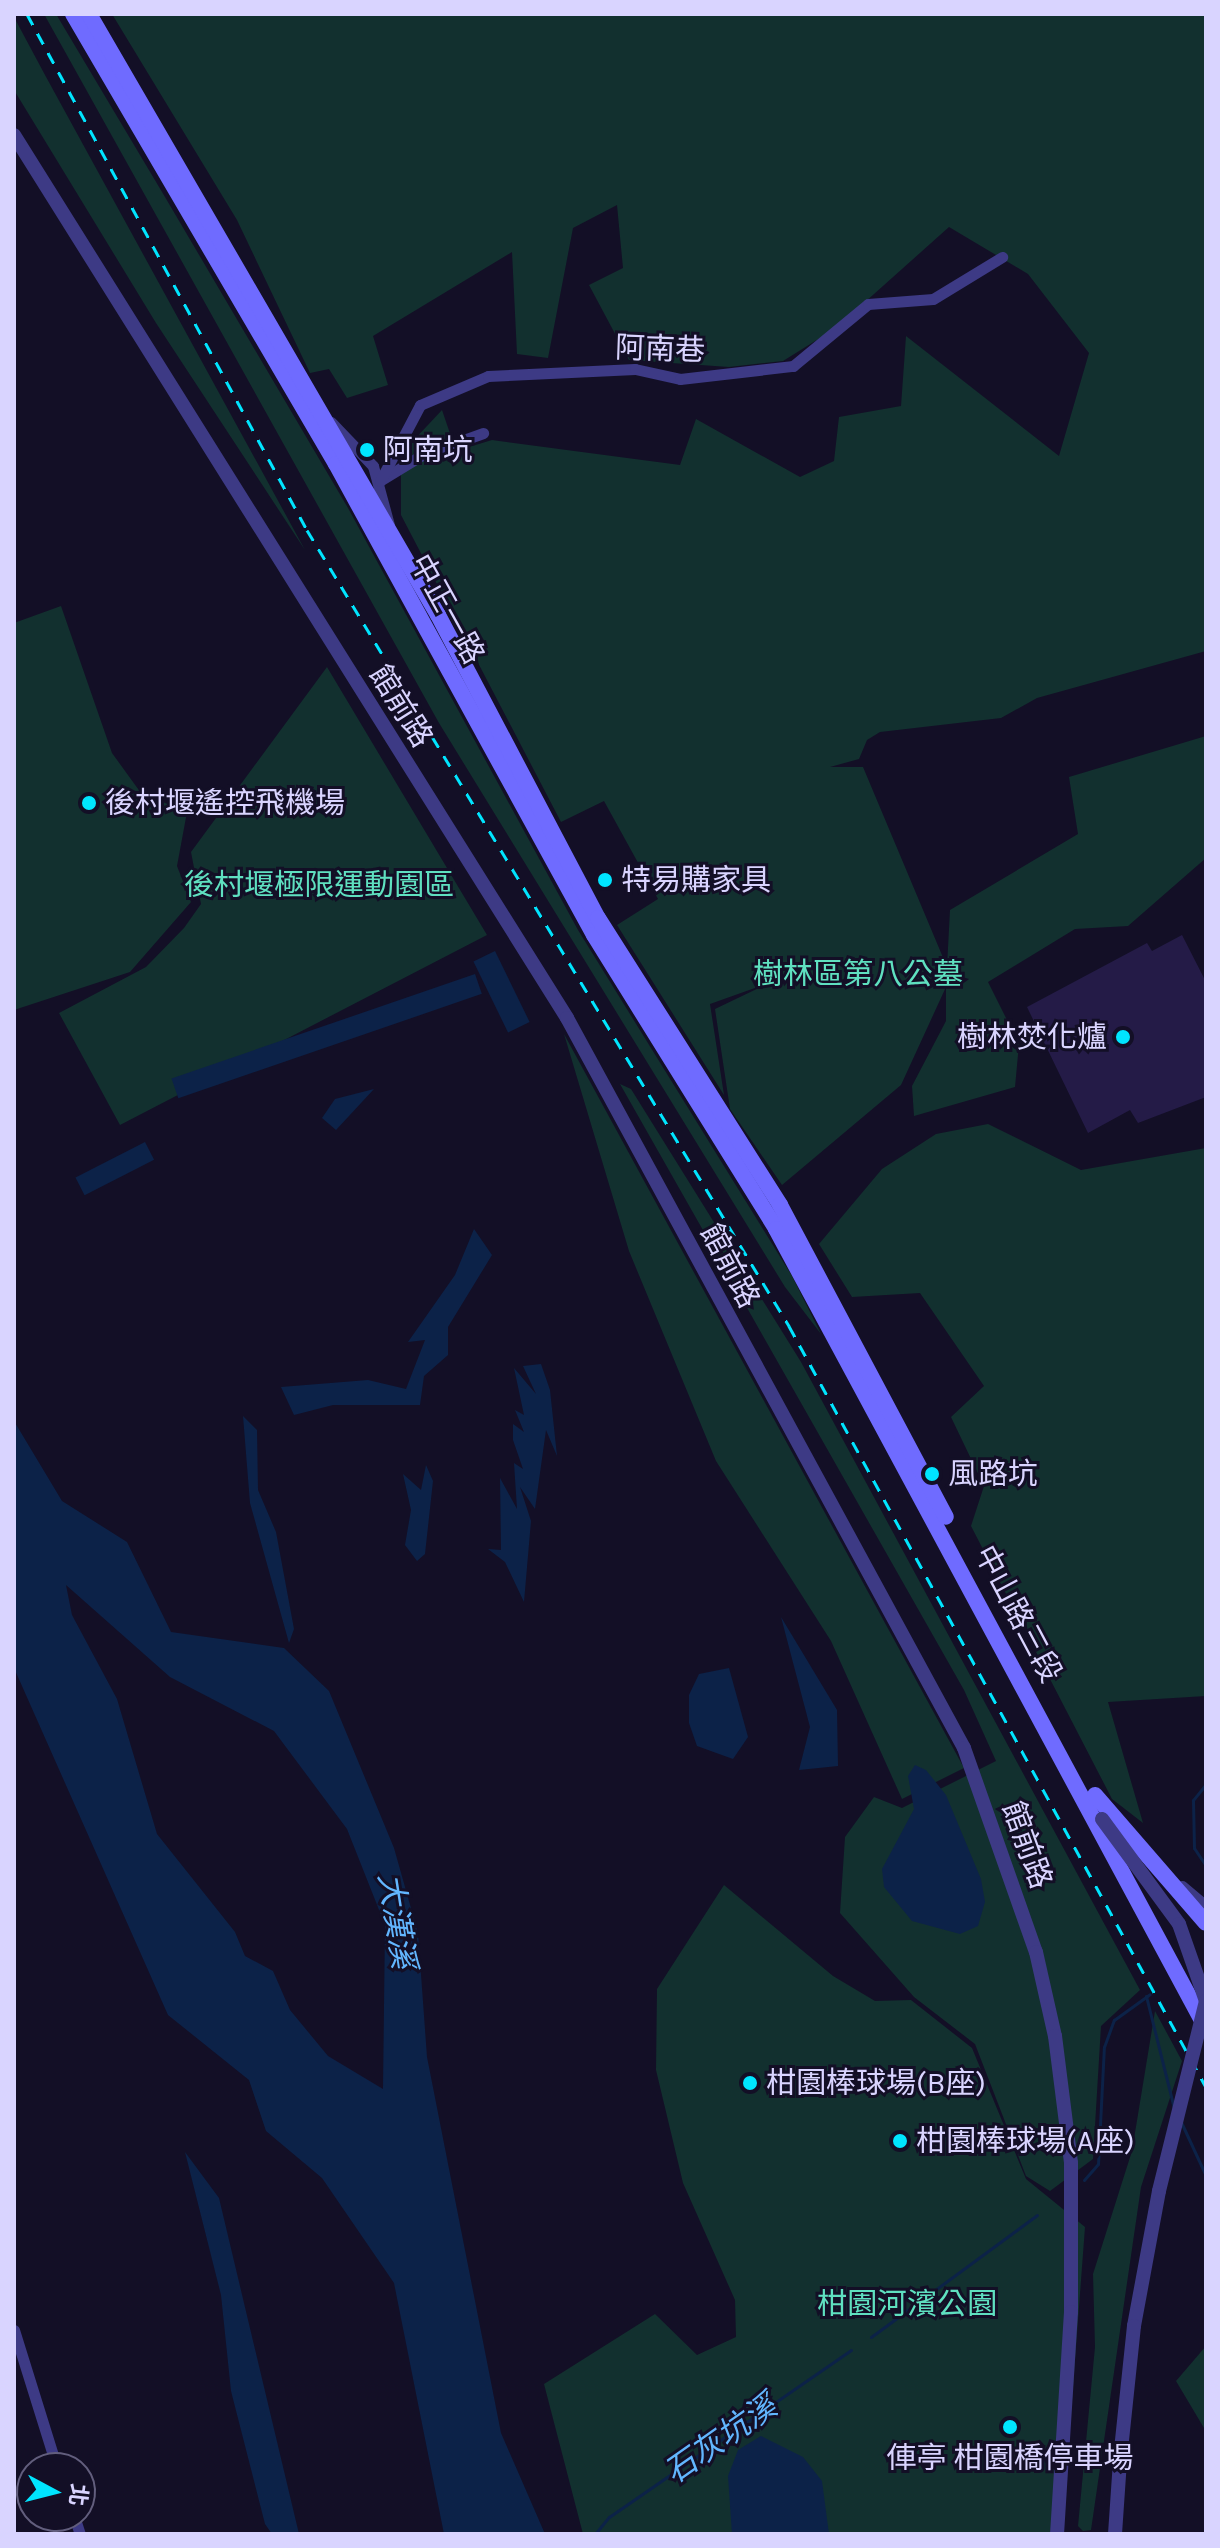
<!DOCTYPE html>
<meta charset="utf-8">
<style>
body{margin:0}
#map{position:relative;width:1220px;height:2548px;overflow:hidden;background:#130f26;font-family:Karla,"Noto Sans TC",sans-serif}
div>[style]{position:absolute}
.green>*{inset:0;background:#12302f}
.water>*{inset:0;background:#0c2248;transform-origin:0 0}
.stream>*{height:3px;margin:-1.5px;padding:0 1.5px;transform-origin:1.5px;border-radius:1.5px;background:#0c2248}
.building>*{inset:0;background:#241b47}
.minor>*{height:11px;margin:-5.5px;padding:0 5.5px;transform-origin:5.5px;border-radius:5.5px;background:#3d3a85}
.tertiary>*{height:14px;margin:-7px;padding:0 7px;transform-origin:7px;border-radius:7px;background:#3d3a85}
.secondary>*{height:16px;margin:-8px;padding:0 8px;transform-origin:8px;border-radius:8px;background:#6f6bff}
.rail>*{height:3px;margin-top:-1.5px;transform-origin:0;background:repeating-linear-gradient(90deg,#00e5ff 0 12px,transparent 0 22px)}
.tertiary-bridge>*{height:14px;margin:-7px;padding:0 7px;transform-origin:7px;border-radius:7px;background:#3d3a85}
.dots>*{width:22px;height:22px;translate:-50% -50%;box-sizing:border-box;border:4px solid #130f26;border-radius:50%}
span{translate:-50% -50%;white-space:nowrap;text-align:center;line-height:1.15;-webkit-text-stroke:6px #130f26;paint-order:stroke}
.street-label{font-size:30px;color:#d9d4ff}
.poi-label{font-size:30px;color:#d9d4ff}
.left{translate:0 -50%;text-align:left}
.right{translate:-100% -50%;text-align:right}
.park-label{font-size:30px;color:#5fe0c0}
.water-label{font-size:32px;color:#62b6ff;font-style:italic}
.frame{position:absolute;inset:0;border:16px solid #d9d4ff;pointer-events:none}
.north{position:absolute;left:16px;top:2452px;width:80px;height:80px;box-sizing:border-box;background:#130f26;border:2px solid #625e7d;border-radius:50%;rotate:97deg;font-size:22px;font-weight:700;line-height:32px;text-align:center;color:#d9d4ff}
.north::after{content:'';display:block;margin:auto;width:28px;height:36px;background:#00e5ff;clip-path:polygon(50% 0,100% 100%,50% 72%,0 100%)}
</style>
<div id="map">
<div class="green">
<i style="clip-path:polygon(44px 14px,56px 14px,165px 197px,348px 508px,578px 930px,792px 1276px,821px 1334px,785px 1287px,439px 723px)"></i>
<i style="clip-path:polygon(112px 14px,1206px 14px,1206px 651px,1037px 698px,1001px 718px,880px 732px,867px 740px,859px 759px,830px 767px,863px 767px,947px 967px,950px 910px,1078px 834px,1069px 777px,1206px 736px,1206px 858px,1128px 926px,1075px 929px,988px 982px,1019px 1044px,1015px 1087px,914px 1116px,912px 1086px,946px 1021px,946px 987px,901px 1085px,782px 1185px,730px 1109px,715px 1009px,769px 983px,710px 1004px,724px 1095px,617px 925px,658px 899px,604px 801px,561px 822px,401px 515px,401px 473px,412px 442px,442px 410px,456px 451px,492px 440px,680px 465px,696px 419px,800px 477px,834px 461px,839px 417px,901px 406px,906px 336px,1059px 456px,1089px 353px,1028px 274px,949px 227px,836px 328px,783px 361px,729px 367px,629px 360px,589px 285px,623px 268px,617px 205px,573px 228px,548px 358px,517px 354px,512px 252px,373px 336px,388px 385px,347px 398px,329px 369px,310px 373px,237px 220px)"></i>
<i style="clip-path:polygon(14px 17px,45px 75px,305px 550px,156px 323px,14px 90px)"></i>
<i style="clip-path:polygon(61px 606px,112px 753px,141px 793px,187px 812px,177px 866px,191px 902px,130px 972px,14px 1010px,14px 623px)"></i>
<i style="clip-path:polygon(327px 667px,487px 935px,120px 1125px,59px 1013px,146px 967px,184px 928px,201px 904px,191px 852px)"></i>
<i style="clip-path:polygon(564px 1034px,964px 1768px,902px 1799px,831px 1641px,716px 1461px,629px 1251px)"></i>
<i style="clip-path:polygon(620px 1084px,631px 1089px,801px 1362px,1140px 1990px,1101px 2026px,1093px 2159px,1050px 2191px,1026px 2176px,975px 2044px,914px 1997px,840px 1913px,845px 1837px,874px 1797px,902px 1808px,996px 1761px,964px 1690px)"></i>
<i style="clip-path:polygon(988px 1124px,1081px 1170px,1206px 1148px,1206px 1696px,1108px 1702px,1143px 1823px,1112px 1799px,971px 1526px,984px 1486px,951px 1417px,984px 1386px,920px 1293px,852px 1297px,819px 1244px,882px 1169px,936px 1134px)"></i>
<i style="clip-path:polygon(724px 1885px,833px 1976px,875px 2001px,911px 2000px,972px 2048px,1026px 2179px,1085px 2227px,1062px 2534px,583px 2534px,544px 2384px,655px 2314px,697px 2355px,736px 2337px,735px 2300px,683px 2183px,656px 2070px,657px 1989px)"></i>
<i style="clip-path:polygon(1155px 2011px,1182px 2061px,1141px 2187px,1091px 2530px,1083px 2531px,1078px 2526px,1095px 2347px,1093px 2274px,1132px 2151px)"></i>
<i style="clip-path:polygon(1206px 2346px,1206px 2446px,1204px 2428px,1176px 2381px)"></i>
</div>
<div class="water">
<i style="left:495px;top:951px;width:79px;height:24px;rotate:64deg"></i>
<i style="left:475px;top:974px;width:21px;height:321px;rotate:71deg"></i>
<i style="clip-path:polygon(374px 1089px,336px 1130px,322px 1118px,335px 1099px)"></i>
<i style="left:145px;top:1142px;width:20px;height:78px;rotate:63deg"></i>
<i style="clip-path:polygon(474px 1229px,492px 1255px,448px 1327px,448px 1355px,424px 1376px,420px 1405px,333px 1405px,294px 1415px,281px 1387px,368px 1380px,406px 1389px,425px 1340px,408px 1342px,455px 1275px)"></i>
<i style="clip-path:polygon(541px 1364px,550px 1390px,557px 1456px,546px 1430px,535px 1509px,520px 1487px,531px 1521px,524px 1602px,505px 1562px,488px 1549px,501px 1550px,500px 1478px,517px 1509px,514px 1463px,523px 1469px,513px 1440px,513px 1424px,524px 1432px,515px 1410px,524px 1415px,514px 1368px,536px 1394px,523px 1366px)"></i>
<i style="clip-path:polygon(243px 1416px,257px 1430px,258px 1490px,276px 1532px,294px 1629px,289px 1643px,250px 1503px)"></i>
<i style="clip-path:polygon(evenodd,14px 1421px,62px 1501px,127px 1542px,171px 1632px,284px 1648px,329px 1691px,394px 1848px,418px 1933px,427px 2057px,501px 2433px,545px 2534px,444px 2534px,394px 2283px,322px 2178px,266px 2131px,249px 2080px,168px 2015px,14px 1668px,14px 1421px,66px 1585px,170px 1677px,274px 1731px,347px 1829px,385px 1925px,383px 2089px,328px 2056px,290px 2010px,273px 1971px,245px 1956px,235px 1932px,157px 1834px,117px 1699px,72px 1615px,66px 1585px)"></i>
<i style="clip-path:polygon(426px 1465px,433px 1481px,425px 1554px,417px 1561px,405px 1545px,411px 1510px,403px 1474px,421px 1490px)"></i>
<i style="clip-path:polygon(781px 1617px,837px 1710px,838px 1766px,799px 1770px,810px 1727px)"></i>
<i style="clip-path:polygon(729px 1668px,748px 1737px,733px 1759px,697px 1746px,689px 1723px,689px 1695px,699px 1674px)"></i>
<i style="clip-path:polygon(915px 1765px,926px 1770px,946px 1795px,981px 1879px,985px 1902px,978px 1926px,960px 1934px,912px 1921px,884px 1887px,882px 1869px,914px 1809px,908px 1776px)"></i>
<i style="clip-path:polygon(185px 2152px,219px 2198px,299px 2534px,272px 2534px,265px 2524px,231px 2391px,221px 2295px)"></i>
<i style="clip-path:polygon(761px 2436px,803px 2457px,822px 2481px,829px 2534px,732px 2534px,728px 2476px,738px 2450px)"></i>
</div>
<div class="stream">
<i style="left:1206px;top:1784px;width:21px;rotate:129deg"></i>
<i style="left:1193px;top:1800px;width:48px;rotate:88.8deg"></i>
<i style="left:1194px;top:1848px;width:22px;rotate:56deg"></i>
<i style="left:1146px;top:1996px;width:115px;rotate:76deg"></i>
<i style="left:1181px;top:2122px;width:60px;rotate:65.2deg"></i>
<i style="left:1084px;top:2180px;width:21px;rotate:-49deg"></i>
<i style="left:1098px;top:2164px;width:117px;rotate:-87.1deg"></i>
<i style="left:1104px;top:2047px;width:29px;rotate:-70deg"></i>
<i style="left:1114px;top:2020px;width:44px;rotate:-35.8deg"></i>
<i style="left:871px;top:2337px;width:206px;rotate:-36.3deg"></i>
<i style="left:595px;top:2534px;width:22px;rotate:-51deg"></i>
<i style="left:609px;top:2517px;width:294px;rotate:-34.6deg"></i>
</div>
<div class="building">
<i style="clip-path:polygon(1182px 935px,1206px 982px,1206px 1097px,1138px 1123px,1130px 1110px,1088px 1133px,1027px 1007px,1147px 943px,1152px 951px)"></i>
</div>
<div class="minor">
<i style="left:331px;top:422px;width:61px;rotate:46.3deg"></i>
<i style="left:373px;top:466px;width:61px;rotate:74.8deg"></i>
<i style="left:381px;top:480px;width:48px;rotate:-31.4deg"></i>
<i style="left:422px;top:455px;width:65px;rotate:-19.8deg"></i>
<i style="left:380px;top:481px;width:86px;rotate:-62.2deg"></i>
<i style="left:420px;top:405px;width:74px;rotate:-23.1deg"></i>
<i style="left:488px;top:376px;width:147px;rotate:-2.7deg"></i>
<i style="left:635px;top:369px;width:46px;rotate:12.5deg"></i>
<i style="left:680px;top:379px;width:114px;rotate:-6.6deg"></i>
<i style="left:793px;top:366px;width:97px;rotate:-39.6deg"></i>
<i style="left:868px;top:304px;width:65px;rotate:-4.4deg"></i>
<i style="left:933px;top:299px;width:81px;rotate:-31.3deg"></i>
<i style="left:1182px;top:1886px;width:31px;rotate:40deg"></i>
<i style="left:14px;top:2330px;width:145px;rotate:72.7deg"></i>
<i style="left:74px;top:2516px;width:19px;rotate:72deg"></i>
</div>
<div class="tertiary">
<i style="left:14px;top:135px;width:1042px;rotate:57.94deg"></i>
<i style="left:567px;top:1018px;width:831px;rotate:61.46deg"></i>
<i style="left:964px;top:1748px;width:216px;rotate:70.6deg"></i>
<i style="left:1036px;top:1952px;width:86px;rotate:77.3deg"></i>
<i style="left:1055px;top:2036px;width:128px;rotate:82.8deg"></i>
<i style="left:1071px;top:2163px;width:149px;rotate:90deg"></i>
<i style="left:1071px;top:2312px;width:222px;rotate:93.6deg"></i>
<i style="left:1115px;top:2534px;width:74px;rotate:-86.1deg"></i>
</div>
<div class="secondary">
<i style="left:73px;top:14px;width:521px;rotate:59.7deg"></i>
<i style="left:336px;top:464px;width:537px;rotate:61.29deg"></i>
<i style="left:594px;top:935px;width:346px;rotate:58.2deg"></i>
<i style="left:776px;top:1229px;width:905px;rotate:61.71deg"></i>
<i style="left:89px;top:14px;width:695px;rotate:59.86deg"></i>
<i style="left:438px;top:615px;width:343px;rotate:62.2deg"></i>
<i style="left:598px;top:918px;width:340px;rotate:57.6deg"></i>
<i style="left:780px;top:1205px;width:353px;rotate:62deg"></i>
<i style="left:1095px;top:1795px;width:169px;rotate:49.1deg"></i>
</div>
<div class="rail">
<i style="left:27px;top:14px;width:587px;rotate:61.51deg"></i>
<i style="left:307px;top:530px;width:931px;rotate:58.8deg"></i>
<i style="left:789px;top:1326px;width:868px;rotate:61.28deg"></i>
</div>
<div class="tertiary-bridge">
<i style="left:1102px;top:1819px;width:130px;rotate:53.7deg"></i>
<i style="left:1179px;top:1924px;width:82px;rotate:70.7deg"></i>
<i style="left:1206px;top:2001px;width:196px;rotate:103.9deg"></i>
<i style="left:1159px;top:2191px;width:137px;rotate:100.5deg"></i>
<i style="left:1134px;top:2326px;width:135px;rotate:96deg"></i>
</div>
<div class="dots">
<i style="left:367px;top:450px;background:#00e5ff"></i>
<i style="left:89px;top:803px;background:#00e5ff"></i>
<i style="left:605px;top:880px;background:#00e5ff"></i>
<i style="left:1123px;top:1037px;background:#00e5ff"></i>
<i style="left:932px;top:1474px;background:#00e5ff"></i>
<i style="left:750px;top:2083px;background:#00e5ff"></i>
<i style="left:900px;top:2141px;background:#00e5ff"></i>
<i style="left:1010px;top:2427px;background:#00e5ff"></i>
</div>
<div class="street-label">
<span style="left:660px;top:349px;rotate:2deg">阿南巷</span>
<span style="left:447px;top:609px;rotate:61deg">中正一路</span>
<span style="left:401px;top:706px;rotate:58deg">館前路</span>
<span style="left:730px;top:1266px;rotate:62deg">館前路</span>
<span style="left:1018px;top:1614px;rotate:62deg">中山路三段</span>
<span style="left:1027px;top:1845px;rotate:70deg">館前路</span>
</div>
<div class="poi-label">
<span class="left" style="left:383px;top:450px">阿南坑</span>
<span class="left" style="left:105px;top:803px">後村堰遙控飛機場</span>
<span class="left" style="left:621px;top:880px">特易購家具</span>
<span class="right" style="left:1107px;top:1037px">樹林焚化爐</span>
<span class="left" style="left:948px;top:1474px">風路坑</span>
<span class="left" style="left:766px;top:2083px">柑園棒球場(B座)</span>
<span class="left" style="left:916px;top:2141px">柑園棒球場(A座)</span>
<span style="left:1010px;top:2458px">俥亭 柑園橋停車場</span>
</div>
<div class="park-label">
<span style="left:319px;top:885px">後村堰極限運動園區</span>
<span style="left:858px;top:974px">樹林區第八公墓</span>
<span style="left:907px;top:2304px">柑園河濱公園</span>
</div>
<div class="water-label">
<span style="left:396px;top:1921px;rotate:81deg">大漢溪</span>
<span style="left:721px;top:2440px;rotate:-35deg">石灰坑溪</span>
</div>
<div class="frame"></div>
<div class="north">北</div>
</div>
